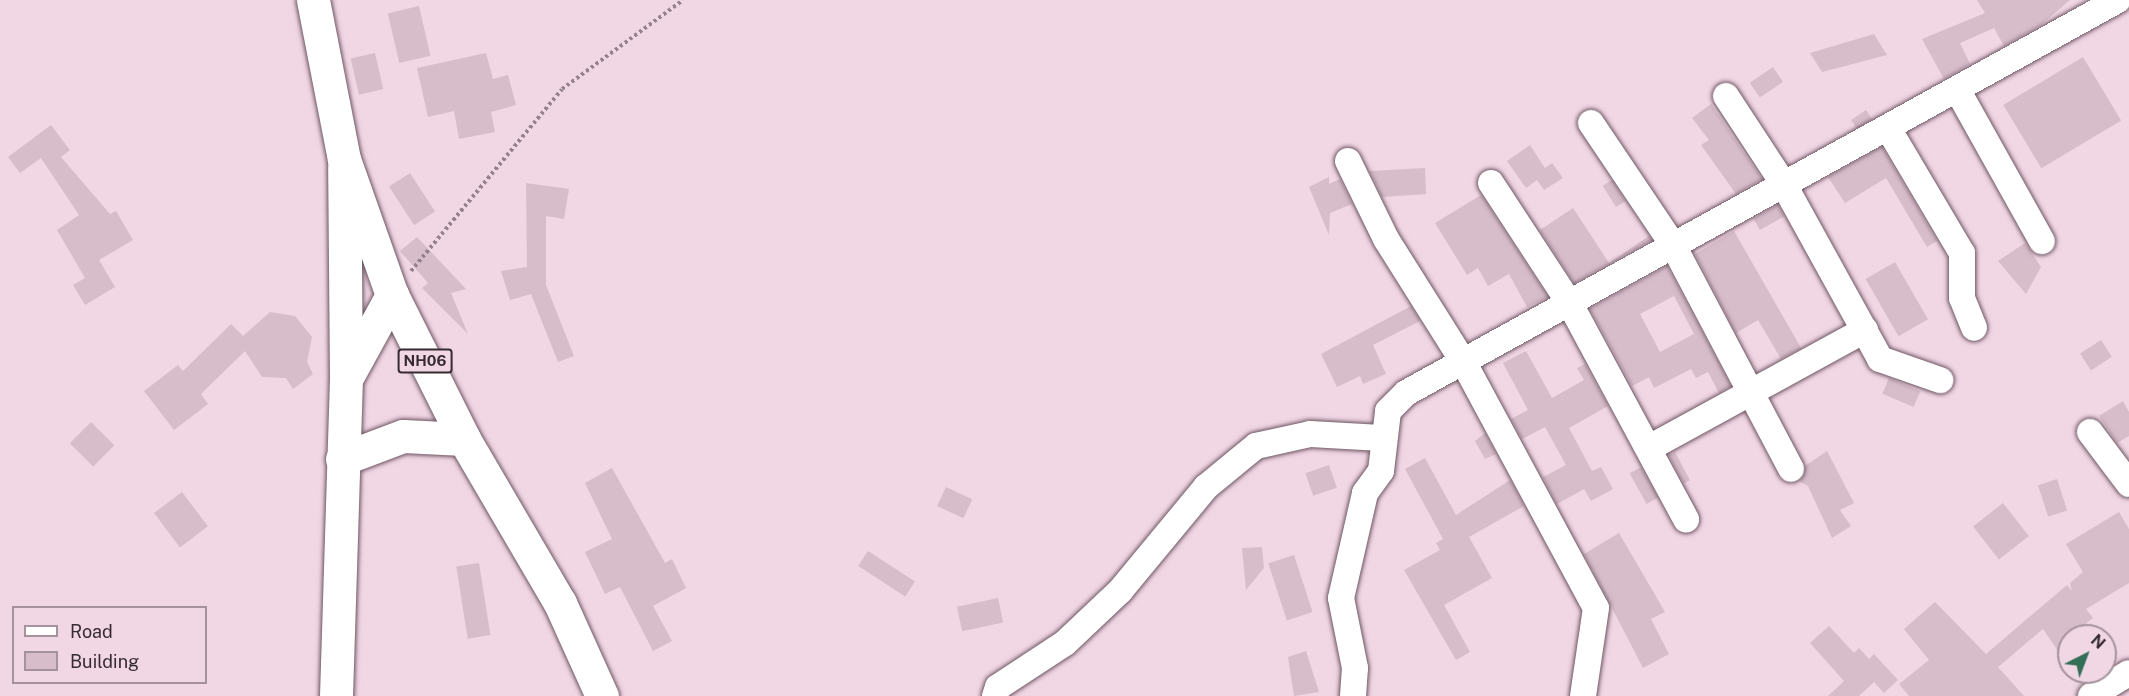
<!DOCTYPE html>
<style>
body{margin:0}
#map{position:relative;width:2129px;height:696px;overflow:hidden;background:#f1d6e4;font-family:"Public Sans",sans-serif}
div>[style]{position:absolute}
.building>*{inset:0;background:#d7bcca;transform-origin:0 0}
.path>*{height:4px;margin-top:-2px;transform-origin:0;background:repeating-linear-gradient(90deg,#95828c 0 3px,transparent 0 6px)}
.roads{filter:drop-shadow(0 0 2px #6d5662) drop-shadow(0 0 2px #6d5662)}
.street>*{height:26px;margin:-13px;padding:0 13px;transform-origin:13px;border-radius:13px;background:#fff}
.secondary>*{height:33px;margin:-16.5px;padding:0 16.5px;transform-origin:16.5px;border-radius:16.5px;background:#fff}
.primary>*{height:33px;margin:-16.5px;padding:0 16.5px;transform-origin:16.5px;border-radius:16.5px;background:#fff}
span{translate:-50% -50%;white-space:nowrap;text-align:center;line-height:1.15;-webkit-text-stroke:4.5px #f1d6e4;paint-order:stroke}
.shield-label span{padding:2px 4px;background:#f1d6e4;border:2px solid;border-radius:4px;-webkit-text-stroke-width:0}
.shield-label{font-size:15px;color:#362b31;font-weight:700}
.legend{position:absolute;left:12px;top:606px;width:195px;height:78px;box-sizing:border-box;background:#f1d6e4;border:2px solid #a6929c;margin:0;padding:8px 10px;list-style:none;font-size:18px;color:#362b31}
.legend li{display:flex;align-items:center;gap:12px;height:30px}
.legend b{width:30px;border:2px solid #a6929c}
.north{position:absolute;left:2057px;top:624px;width:60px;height:60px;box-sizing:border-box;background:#f1d6e4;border:2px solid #a6929c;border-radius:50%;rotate:42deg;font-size:16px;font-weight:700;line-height:24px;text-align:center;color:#362b31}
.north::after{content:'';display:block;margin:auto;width:21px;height:27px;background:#346e57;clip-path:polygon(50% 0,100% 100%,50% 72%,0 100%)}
</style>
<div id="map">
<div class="building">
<i style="clip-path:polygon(1977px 0,2070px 0,2041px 25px,2004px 46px,1994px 28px,1960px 43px,1970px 64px,1944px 79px,1922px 39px,1985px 13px)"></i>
<i style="left:419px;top:6px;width:51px;height:32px;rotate:77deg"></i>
<i style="clip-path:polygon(1874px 34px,1887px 55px,1822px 72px,1810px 53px)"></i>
<i style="left:375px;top:53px;width:37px;height:25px;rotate:77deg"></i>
<i style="clip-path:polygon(486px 53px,493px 79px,508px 75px,516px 105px,491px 112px,495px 132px,459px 139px,454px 111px,428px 117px,417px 68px)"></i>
<i style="left:2083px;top:57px;width:74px;height:93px;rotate:59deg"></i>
<i style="left:1773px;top:67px;width:18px;height:28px;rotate:56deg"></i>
<i style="clip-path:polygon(1711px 104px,1762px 179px,1736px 194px,1701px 145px,1709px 140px,1692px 118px)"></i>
<i style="left:1866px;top:110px;width:11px;height:18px;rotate:56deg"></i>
<i style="clip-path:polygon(51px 125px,70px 150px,61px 157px,110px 214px,116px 211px,133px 240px,99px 260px,115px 287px,85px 305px,73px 285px,85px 278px,57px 230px,79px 215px,41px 158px,20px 173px,8px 157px)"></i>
<i style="clip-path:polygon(1530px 145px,1545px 168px,1552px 163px,1563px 178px,1544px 190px,1537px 180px,1526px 188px,1507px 161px)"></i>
<i style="clip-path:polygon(1882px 147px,1937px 241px,1927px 247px,1886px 178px,1845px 203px,1828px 177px)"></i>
<i style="clip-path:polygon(1425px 168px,1426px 194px,1382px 197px,1370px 171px)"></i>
<i style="left:410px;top:173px;width:46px;height:25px;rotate:57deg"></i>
<i style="clip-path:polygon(1329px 177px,1329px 184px,1340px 179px,1352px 204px,1330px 213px,1329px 235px,1309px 187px)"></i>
<i style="left:1612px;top:180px;width:25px;height:11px;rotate:58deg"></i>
<i style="clip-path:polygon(526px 183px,569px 189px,564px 219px,546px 216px,546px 285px,574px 356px,558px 362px,531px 294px,510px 300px,501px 271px,527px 267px)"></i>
<i style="clip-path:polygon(1481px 195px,1548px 297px,1527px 307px,1509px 274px,1488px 286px,1478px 268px,1467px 275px,1435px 223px)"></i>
<i style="left:1778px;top:205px;width:13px;height:28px;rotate:61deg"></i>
<i style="clip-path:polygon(1573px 208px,1609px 263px,1649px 236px,1652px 240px,1574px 283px,1540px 230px)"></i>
<i style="clip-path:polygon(1734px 231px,1801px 348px,1781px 359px,1758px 320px,1736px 333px,1695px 254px)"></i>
<i style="clip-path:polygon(417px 237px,466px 289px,451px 293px,468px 334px,422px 288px,428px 283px,400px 251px)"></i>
<i style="clip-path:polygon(2025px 243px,2041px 267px,2026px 294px,1998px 261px)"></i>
<i style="left:1895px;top:262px;width:66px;height:34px;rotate:60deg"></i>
<i style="clip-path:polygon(evenodd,1667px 266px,1731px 386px,1719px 393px,1708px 372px,1696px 378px,1691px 369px,1654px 388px,1649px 377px,1632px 386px,1590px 309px,1667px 266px,1674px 296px,1694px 334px,1660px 352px,1640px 314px,1674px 296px)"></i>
<i style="clip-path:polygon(1411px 306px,1420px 321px,1373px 345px,1386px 374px,1363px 384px,1360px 376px,1337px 387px,1321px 354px)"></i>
<i style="clip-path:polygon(270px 312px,295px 316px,312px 337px,307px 362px,313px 374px,293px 389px,286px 378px,262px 377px,245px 351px,201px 394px,208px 404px,174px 430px,144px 391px,178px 365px,183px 371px,231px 324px,243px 336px)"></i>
<i style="left:2101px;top:340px;width:20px;height:25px;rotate:57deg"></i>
<i style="clip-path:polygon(1526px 351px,1552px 398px,1584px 380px,1577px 368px,1585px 364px,1608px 406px,1569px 428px,1592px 471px,1601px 467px,1613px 489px,1591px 501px,1584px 489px,1557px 504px,1543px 477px,1566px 465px,1545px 427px,1522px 439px,1511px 419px,1528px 410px,1503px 363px)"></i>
<i style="left:1889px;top:378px;width:34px;height:17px;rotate:23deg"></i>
<i style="clip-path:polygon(2123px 401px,2129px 412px,2129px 436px,2117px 443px,2099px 416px)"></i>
<i style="left:91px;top:422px;width:33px;height:30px;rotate:45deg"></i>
<i style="clip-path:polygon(1485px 433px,1496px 454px,1485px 459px,1475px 441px)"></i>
<i style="clip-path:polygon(1827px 451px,1854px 503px,1840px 510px,1851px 526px,1832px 538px,1808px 486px,1799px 481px,1805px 466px)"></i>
<i style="left:1675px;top:452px;width:32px;height:7px;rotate:62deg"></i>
<i style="clip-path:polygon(1425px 458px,1456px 515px,1510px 480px,1524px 506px,1469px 537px,1492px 578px,1444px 605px,1470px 652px,1456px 660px,1404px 570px,1440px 550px,1436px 543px,1443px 539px,1405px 469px)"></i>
<i style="left:1329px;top:465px;width:24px;height:25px;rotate:71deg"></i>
<i style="left:1641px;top:467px;width:35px;height:13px;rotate:61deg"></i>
<i style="clip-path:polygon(612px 468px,665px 563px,672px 559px,686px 588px,653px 606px,672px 641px,653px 651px,620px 587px,605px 594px,585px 552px,612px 539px,585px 483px)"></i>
<i style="left:2057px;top:479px;width:33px;height:20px;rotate:72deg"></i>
<i style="left:946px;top:487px;width:29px;height:21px;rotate:25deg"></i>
<i style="left:182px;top:492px;width:43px;height:35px;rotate:53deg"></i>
<i style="left:2003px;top:503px;width:42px;height:38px;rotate:52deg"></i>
<i style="clip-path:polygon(2119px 512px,2129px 529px,2129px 583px,2086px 609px,2093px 618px,2069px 636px,2069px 667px,2043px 629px,1998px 667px,2024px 696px,1909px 696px,1899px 684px,1929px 660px,1904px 629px,1935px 602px,1986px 654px,2067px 585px,2072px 591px,2070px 583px,2083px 572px,2066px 544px)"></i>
<i style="clip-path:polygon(1619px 533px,1665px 612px,1651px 619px,1669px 654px,1643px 668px,1584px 554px)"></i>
<i style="clip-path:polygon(1262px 547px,1264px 568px,1246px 590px,1242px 548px)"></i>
<i style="left:868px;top:551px;width:56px;height:18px;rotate:33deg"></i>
<i style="left:1294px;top:555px;width:60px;height:27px;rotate:72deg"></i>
<i style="left:479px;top:563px;width:73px;height:23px;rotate:81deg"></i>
<i style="left:998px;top:598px;width:25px;height:42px;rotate:78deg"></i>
<i style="clip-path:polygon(1829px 626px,1854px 653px,1859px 648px,1869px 659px,1874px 654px,1898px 680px,1884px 693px,1874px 682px,1859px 696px,1828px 696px,1844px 681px,1810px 643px)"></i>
<i style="clip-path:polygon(1306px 651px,1319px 692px,1294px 696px,1288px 657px)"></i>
</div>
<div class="path">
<i style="left:411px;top:271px;width:236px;rotate:-50.3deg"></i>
<i style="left:562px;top:89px;width:150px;rotate:-36.3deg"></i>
</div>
<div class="roads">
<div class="street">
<i style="left:1958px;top:91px;width:172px;rotate:60.8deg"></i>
<i style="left:1726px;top:96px;width:104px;rotate:56.8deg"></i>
<i style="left:1783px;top:183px;width:201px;rotate:61.1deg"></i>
<i style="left:1880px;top:359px;width:64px;rotate:19.3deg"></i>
<i style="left:1591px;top:123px;width:147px;rotate:56.1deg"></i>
<i style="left:1673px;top:245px;width:253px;rotate:62.2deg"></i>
<i style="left:1888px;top:128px;width:145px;rotate:59.4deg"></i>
<i style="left:1962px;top:253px;width:45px;rotate:90deg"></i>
<i style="left:1962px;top:298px;width:32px;rotate:68deg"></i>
<i style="left:1348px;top:161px;width:87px;rotate:64deg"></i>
<i style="left:1386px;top:239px;width:146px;rotate:57.8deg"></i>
<i style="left:1464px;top:363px;width:278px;rotate:61.7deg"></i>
<i style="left:1596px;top:608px;width:89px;rotate:98.4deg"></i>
<i style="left:1491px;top:183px;width:142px;rotate:56.8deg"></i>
<i style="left:1569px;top:302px;width:247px;rotate:61.7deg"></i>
<i style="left:2090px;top:432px;width:65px;rotate:53.1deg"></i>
<i style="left:1651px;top:447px;width:244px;rotate:-28.7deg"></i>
<i style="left:995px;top:696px;width:9px;rotate:-72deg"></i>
<i style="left:998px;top:687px;width:80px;rotate:-33.3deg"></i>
<i style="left:1065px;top:643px;width:76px;rotate:-43.4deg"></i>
<i style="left:1120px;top:591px;width:135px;rotate:-50.4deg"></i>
<i style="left:1206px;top:487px;width:65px;rotate:-39.4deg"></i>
<i style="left:1256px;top:446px;width:55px;rotate:-12.5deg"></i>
<i style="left:1310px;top:434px;width:72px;rotate:3.2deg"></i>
<i style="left:1353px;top:696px;width:28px;rotate:-86deg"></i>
<i style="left:1355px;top:668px;width:71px;rotate:-101.3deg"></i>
<i style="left:1341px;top:598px;width:108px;rotate:-77.1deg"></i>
<i style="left:1365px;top:493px;width:27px;rotate:-54deg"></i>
<i style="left:1381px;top:471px;width:60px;rotate:-83.3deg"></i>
<i style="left:1388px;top:411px;width:25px;rotate:-45deg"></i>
<i style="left:1406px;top:393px;width:813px;rotate:-28.9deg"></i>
<i style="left:2091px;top:696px;width:44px;rotate:-31.2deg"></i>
</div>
<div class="secondary">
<i style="left:347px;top:377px;width:94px;rotate:-61.2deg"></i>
<i style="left:342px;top:459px;width:65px;rotate:-20.7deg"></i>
<i style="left:403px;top:436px;width:61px;rotate:2.8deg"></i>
<i style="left:336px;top:696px;width:317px;rotate:-88.2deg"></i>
<i style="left:346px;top:379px;width:212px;rotate:-90.5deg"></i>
</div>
<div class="primary">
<i style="left:313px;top:0;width:162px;rotate:79deg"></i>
<i style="left:344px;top:159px;width:144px;rotate:70.6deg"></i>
<i style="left:392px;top:295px;width:161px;rotate:63.4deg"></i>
<i style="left:464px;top:439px;width:190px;rotate:59.7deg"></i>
<i style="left:560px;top:603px;width:102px;rotate:65.7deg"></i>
</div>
</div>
<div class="shield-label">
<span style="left:425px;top:361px">NH06</span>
</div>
<ul class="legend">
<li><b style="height:8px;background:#fff"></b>Road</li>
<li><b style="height:16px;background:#d7bcca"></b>Building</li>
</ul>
<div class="north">N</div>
</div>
